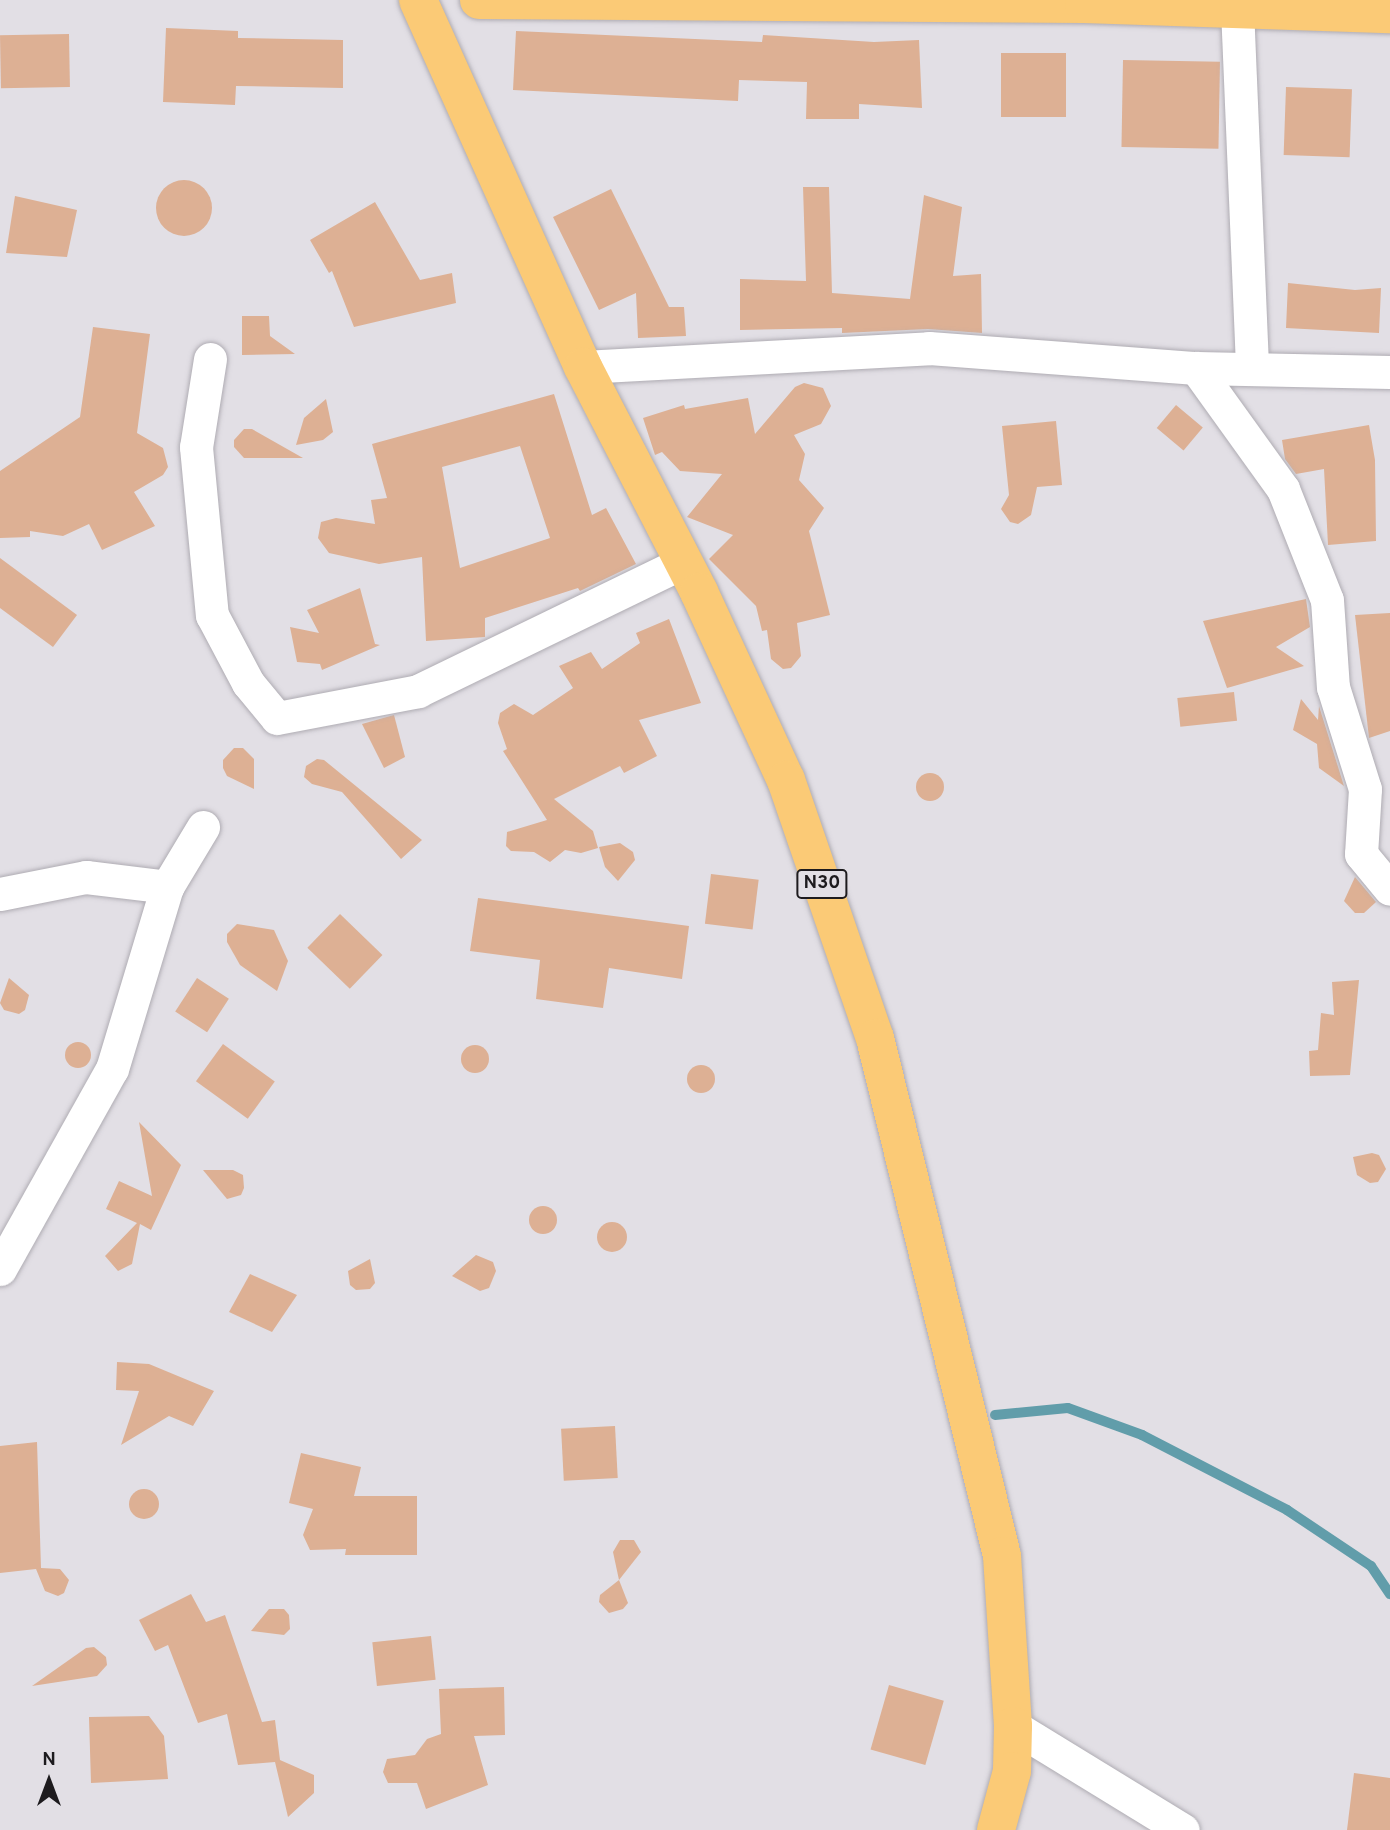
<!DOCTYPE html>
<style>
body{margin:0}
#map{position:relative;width:1390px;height:1830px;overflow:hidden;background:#e2dfe5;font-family:Overpass,sans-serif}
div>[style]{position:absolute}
.stream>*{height:10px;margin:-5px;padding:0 5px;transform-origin:5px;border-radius:5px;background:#619daa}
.building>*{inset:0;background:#ddb094;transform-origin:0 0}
.round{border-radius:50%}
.roads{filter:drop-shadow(0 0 2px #afacb3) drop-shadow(0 0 2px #afacb3)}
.minor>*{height:33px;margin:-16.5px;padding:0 16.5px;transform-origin:16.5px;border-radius:16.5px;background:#fff}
.major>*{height:38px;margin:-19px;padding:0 19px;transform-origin:19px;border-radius:19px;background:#fbca76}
span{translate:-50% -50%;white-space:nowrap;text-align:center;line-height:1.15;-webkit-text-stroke:5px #e2dfe5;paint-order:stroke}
.shield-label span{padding:2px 5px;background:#e2dfe5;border:2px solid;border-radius:5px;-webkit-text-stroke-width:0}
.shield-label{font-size:19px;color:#1d1b1e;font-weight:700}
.north{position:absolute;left:14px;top:1746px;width:70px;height:70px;-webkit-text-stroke:5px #e2dfe5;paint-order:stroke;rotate:0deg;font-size:19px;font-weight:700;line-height:28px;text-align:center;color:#1d1b1e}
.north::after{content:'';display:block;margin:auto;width:24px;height:32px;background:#1d1b1e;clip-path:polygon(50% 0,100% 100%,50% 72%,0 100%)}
</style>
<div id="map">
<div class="stream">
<i style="left:995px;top:1415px;width:73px;rotate:-5.5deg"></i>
<i style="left:1068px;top:1408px;width:79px;rotate:20deg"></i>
<i style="left:1142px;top:1435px;width:163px;rotate:27.3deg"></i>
<i style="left:1287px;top:1510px;width:101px;rotate:33.7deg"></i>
<i style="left:1371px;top:1566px;width:34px;rotate:56deg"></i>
</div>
<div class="building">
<i style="clip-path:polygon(166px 28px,238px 31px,238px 38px,343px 40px,343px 88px,236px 86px,235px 105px,163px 102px)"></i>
<i style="clip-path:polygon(516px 31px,762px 42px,763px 35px,874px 42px,919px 40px,922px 108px,859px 104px,859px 119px,806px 119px,807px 82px,739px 80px,738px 101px,513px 90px)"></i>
<i style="left:69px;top:34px;width:53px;height:69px;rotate:89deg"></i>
<i style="left:1001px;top:53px;width:65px;height:64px"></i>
<i style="left:1123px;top:60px;width:97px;height:87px;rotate:1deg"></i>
<i style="left:1286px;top:87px;width:66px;height:68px;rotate:2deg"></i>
<i class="round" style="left:156px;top:180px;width:56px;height:56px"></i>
<i style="clip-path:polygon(803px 187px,829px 187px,832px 293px,910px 299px,924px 195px,962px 207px,953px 276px,981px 274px,982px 333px,928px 329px,842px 333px,842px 328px,740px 330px,740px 279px,806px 281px)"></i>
<i style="clip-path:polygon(611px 189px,669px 307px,684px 307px,686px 336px,638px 338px,636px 293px,599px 310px,553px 217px)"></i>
<i style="clip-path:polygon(15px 196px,77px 210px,67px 257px,6px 253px)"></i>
<i style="clip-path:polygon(375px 202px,420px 280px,452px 273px,456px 303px,354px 327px,332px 271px,329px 273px,310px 240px)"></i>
<i style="clip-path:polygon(1288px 283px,1355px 290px,1381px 288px,1379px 333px,1286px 328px)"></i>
<i style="clip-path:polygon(242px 316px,269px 316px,270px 336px,295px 354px,242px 355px)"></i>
<i style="clip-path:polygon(93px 327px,150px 334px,137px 433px,163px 448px,168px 467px,163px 475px,134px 492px,155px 526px,102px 550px,89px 524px,63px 536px,30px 531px,30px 537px,0 538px,0 471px,80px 417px)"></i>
<i style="clip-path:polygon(804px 383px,823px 388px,831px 406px,821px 424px,794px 435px,805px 454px,799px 480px,824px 508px,809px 531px,830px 615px,797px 623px,801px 656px,791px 668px,783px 669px,771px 659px,767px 630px,762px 631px,756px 606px,709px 559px,733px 535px,687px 517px,722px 474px,680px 471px,662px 452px,655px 455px,643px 418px,684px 405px,685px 409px,748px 398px,755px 434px,795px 387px)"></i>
<i style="clip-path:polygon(evenodd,554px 394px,592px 515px,606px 508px,636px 564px,580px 591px,578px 588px,485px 618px,485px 637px,426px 641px,422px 557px,379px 564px,329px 553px,318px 538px,321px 522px,336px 518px,375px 524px,371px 500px,387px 498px,372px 444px,554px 394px,520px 446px,550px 538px,460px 568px,442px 467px,520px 446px)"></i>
<i style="clip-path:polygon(326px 399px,333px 432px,323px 440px,296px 445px,304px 418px)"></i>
<i style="left:1176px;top:405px;width:35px;height:30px;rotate:40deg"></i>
<i style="clip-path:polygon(1056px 421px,1062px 485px,1037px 487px,1031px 515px,1018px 524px,1010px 522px,1001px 509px,1009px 495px,1002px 426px)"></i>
<i style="clip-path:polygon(1369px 425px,1375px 460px,1376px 541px,1328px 545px,1324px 469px,1296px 474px,1285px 459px,1282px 440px)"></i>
<i style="clip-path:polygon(244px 429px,252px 429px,303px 458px,244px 458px,234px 447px,234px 440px)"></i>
<i style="clip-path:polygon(0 558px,77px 615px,53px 647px,0 608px)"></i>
<i style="clip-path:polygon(360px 588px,375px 644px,380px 645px,322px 670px,320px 664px,297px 662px,290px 627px,319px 633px,307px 610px)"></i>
<i style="clip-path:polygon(1306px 599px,1310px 627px,1276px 647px,1304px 666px,1227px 688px,1203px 621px)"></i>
<i style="clip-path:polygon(1390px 613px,1390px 731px,1369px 738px,1355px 615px)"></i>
<i style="clip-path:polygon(669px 619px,701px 703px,639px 720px,657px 756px,624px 773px,620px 766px,554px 799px,593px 831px,598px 848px,581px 853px,565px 850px,550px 862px,534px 852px,511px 851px,506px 846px,507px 832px,547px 820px,503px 751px,507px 749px,498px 723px,500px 713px,514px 704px,533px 715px,573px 688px,559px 666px,591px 652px,602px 669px,640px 643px,636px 633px)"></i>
<i style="left:1234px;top:692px;width:29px;height:57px;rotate:84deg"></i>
<i style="clip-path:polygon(1301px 699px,1318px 720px,1319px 706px,1344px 786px,1319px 768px,1317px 744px,1293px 730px)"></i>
<i style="clip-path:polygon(394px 715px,405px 757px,384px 768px,362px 724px)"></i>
<i style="clip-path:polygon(234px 748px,243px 748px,254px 759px,254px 789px,227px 776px,223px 768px,223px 760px)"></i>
<i style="clip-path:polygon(317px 759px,324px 760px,422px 840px,401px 859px,342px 792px,312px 784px,304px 777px,306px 766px)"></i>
<i class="round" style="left:916px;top:773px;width:28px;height:28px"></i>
<i style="clip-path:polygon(620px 843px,633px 852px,635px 860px,618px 881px,605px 867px,599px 847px)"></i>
<i style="left:711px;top:874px;width:48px;height:50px;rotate:7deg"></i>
<i style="clip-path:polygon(1355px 877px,1376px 902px,1364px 913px,1355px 913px,1344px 901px)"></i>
<i style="clip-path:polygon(478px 898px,689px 926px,682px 979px,609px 968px,603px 1008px,536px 999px,540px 960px,470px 951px)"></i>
<i style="left:340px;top:914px;width:59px;height:47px;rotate:44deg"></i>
<i style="clip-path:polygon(237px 924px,274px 930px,288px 961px,277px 991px,240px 965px,227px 942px,227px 934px)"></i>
<i style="clip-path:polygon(9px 978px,29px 995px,25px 1010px,19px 1014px,4px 1010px,0 1003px)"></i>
<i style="left:197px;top:978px;width:38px;height:40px;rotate:33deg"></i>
<i style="clip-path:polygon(1359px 980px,1350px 1075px,1310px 1076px,1309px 1051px,1318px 1050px,1321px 1013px,1334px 1015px,1332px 982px)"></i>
<i class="round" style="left:65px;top:1042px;width:26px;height:26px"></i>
<i style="left:223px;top:1044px;width:64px;height:46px;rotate:36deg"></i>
<i class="round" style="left:461px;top:1045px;width:28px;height:28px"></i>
<i class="round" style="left:687px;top:1065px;width:28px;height:28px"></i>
<i style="clip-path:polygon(139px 1122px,181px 1165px,151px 1230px,140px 1224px,132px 1264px,118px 1271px,105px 1256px,137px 1223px,106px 1209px,119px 1181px,152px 1196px)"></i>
<i style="clip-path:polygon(1372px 1153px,1379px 1155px,1386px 1169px,1378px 1182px,1370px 1183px,1357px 1175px,1353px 1157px)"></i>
<i style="clip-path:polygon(203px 1170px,233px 1170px,243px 1175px,244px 1188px,241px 1195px,227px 1199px)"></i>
<i class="round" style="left:529px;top:1206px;width:28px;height:28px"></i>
<i class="round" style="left:597px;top:1222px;width:30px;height:30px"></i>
<i style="clip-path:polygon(476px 1255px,493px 1262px,496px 1271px,489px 1288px,480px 1291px,452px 1276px)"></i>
<i style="clip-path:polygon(370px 1259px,375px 1283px,370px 1289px,356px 1290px,350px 1285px,348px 1271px)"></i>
<i style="clip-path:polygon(250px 1274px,297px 1295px,272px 1332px,229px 1312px)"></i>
<i style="clip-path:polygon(117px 1362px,149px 1364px,214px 1391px,193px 1426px,169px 1416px,121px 1445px,139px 1391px,116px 1390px)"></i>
<i style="left:615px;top:1426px;width:52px;height:54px;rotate:87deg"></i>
<i style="clip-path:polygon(37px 1442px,41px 1568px,60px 1569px,69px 1580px,64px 1593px,58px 1596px,45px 1591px,36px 1569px,0 1573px,0 1446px)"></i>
<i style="clip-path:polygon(301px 1453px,361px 1467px,354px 1496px,417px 1496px,417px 1555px,345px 1555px,346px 1549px,310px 1550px,303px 1535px,313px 1509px,289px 1503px)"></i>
<i class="round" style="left:129px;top:1489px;width:30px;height:30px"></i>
<i style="clip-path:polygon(620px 1540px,634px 1540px,641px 1552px,619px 1580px,613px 1552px)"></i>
<i style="clip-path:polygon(619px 1580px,628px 1603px,623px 1609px,609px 1613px,599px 1602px,600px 1595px)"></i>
<i style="clip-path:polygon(191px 1594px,206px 1622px,225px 1615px,262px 1722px,275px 1720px,280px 1760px,314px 1775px,314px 1793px,288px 1817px,275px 1762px,238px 1765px,227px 1714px,198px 1723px,168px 1645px,155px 1651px,139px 1620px)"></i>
<i style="clip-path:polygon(269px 1609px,284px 1609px,289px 1615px,290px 1629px,284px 1635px,251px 1631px)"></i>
<i style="left:431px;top:1636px;width:44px;height:59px;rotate:84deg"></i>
<i style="clip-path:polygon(94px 1647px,106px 1657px,107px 1665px,97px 1676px,32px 1686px,86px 1648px)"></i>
<i style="left:889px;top:1685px;width:57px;height:67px;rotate:16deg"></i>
<i style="clip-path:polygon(504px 1687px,505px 1735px,474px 1736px,488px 1785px,426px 1809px,417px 1783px,388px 1783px,383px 1772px,387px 1759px,415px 1755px,427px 1739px,441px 1734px,439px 1689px)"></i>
<i style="clip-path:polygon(149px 1716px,164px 1736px,168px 1779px,91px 1783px,89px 1717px)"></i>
<i style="clip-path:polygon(1354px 1773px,1390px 1778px,1390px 1830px,1347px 1830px)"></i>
</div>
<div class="roads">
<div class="minor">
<i style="left:1237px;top:8px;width:361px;rotate:87.6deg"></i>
<i style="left:210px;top:359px;width:89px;rotate:99deg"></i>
<i style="left:196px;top:447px;width:169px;rotate:84.6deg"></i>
<i style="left:212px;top:615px;width:77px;rotate:62.1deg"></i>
<i style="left:248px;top:683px;width:45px;rotate:50.4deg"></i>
<i style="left:277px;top:718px;width:144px;rotate:-10.8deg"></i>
<i style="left:418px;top:691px;width:296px;rotate:-25.9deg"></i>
<i style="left:583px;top:367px;width:347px;rotate:-3.1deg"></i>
<i style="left:929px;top:348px;width:268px;rotate:4.3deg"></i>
<i style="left:1196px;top:368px;width:194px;rotate:1.2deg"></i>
<i style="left:1196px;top:368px;width:149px;rotate:54.3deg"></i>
<i style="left:1283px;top:489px;width:119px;rotate:68.4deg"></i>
<i style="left:1327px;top:600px;width:87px;rotate:86.1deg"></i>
<i style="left:1333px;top:687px;width:107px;rotate:72.6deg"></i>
<i style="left:1365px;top:789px;width:65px;rotate:93.5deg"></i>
<i style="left:1361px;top:854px;width:45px;rotate:50.4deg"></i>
<i style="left:0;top:894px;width:88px;rotate:-11.2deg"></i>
<i style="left:86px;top:877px;width:82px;rotate:7deg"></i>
<i style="left:0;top:1269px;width:229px;rotate:-60.8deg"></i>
<i style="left:112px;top:1069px;width:190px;rotate:-73.2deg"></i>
<i style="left:167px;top:887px;width:70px;rotate:-59deg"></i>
<i style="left:1013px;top:1726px;width:199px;rotate:31.5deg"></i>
</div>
<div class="major">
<i style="left:418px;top:0;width:402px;rotate:65.8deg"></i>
<i style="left:583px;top:367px;width:253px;rotate:62.7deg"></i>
<i style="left:699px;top:592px;width:207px;rotate:65.2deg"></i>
<i style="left:786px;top:780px;width:273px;rotate:71deg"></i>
<i style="left:875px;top:1038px;width:533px;rotate:76.22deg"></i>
<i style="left:1002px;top:1556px;width:170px;rotate:86.3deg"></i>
<i style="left:1013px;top:1726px;width:45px;rotate:91.3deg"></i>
<i style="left:1012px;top:1771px;width:61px;rotate:105.2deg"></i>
<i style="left:479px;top:0;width:605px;rotate:0.38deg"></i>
<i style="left:1084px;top:4px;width:306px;rotate:1.9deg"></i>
</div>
</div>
<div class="shield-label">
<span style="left:822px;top:884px">N30</span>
</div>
<div class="north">N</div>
</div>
